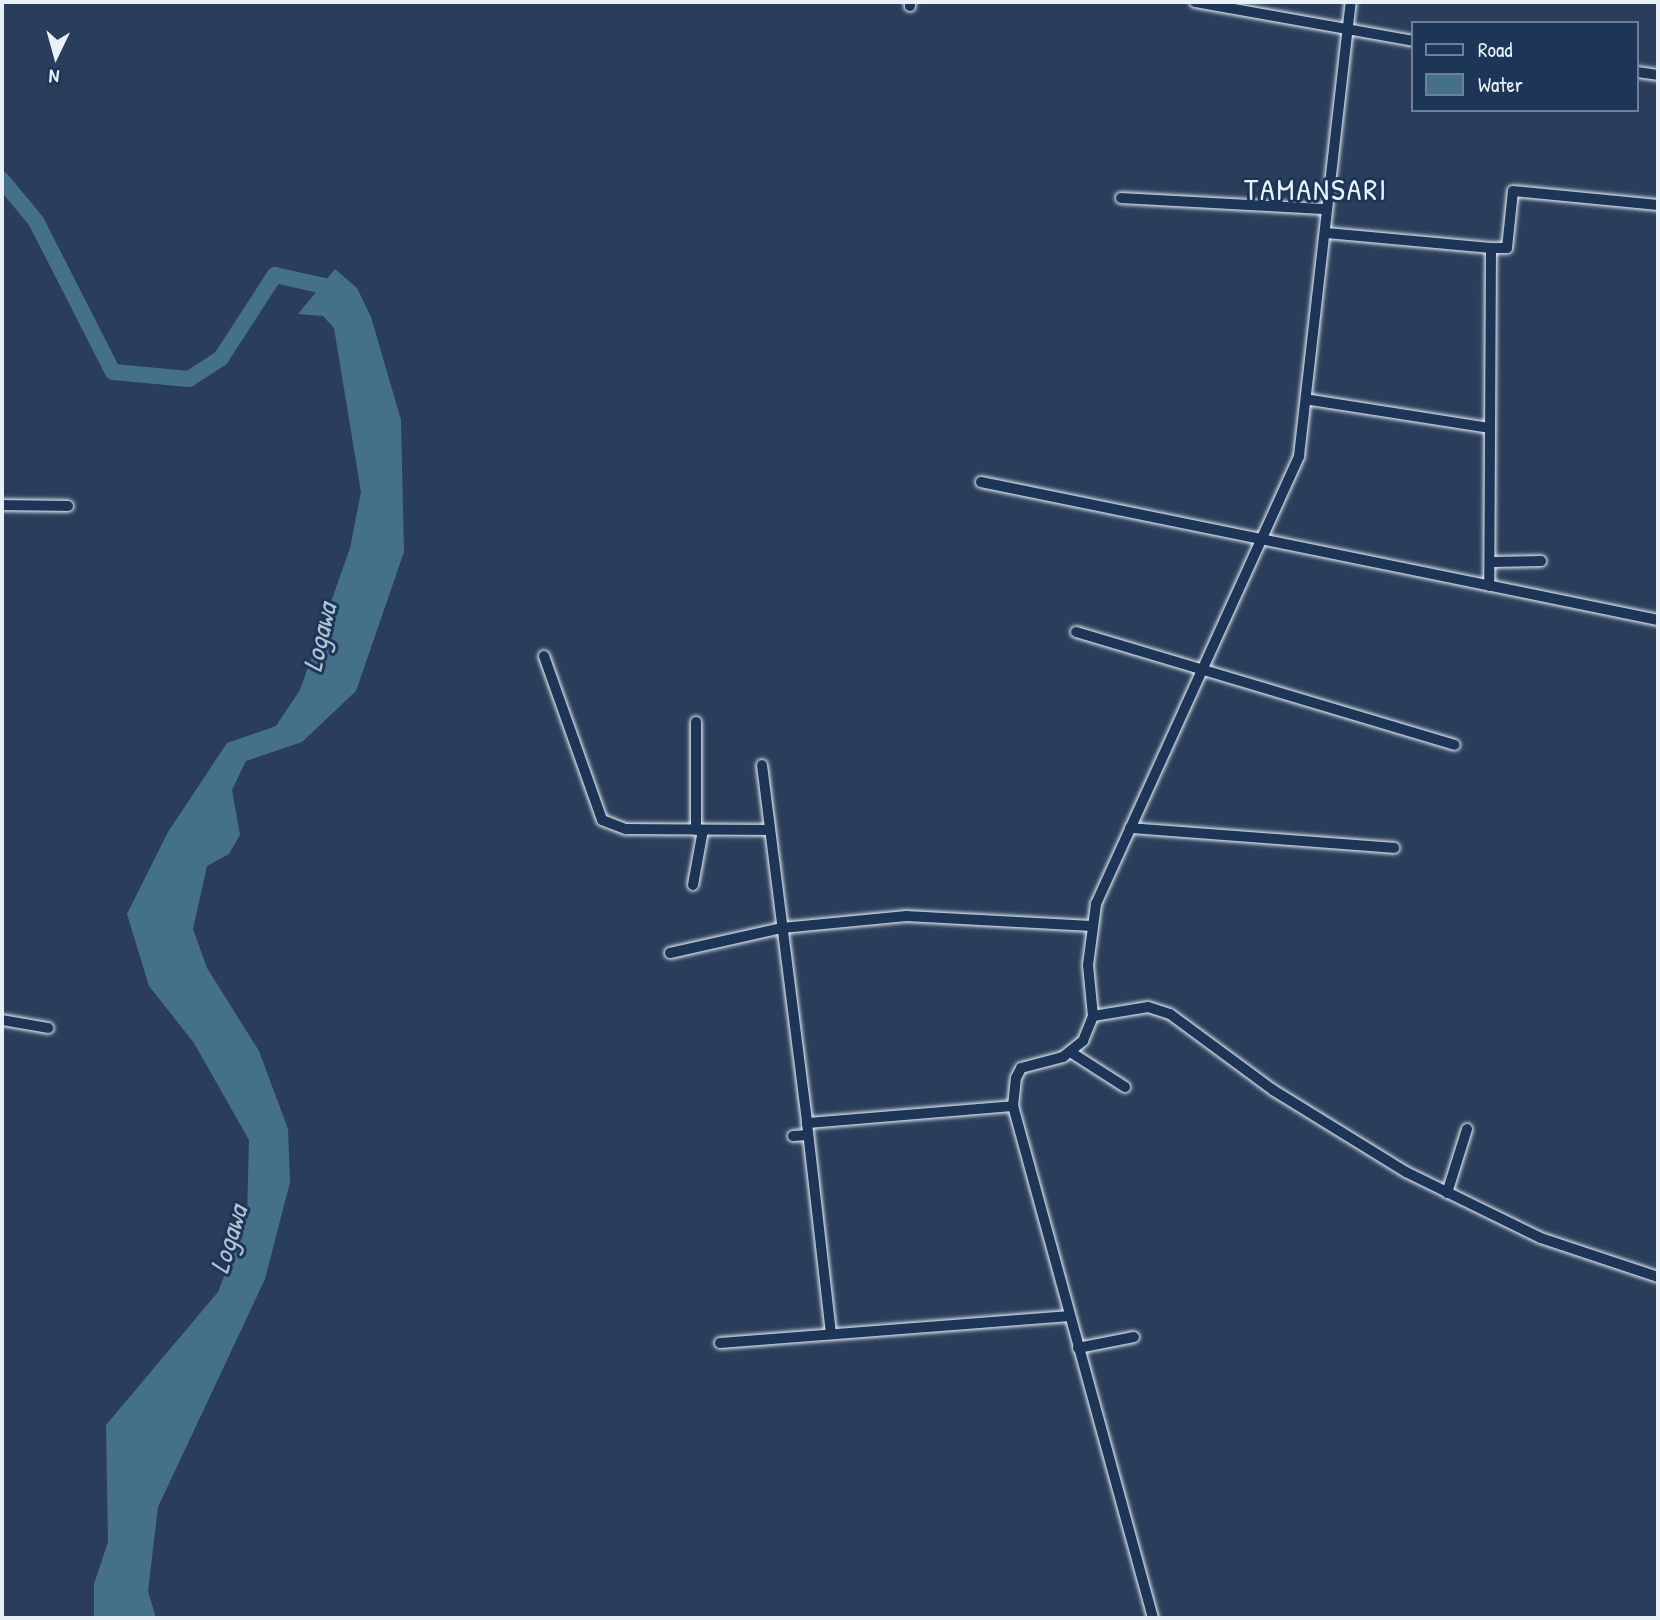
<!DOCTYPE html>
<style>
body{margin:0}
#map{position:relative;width:1660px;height:1620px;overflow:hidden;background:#2a3e5b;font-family:"Patrick Hand",sans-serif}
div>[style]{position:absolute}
.water>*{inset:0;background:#45708a}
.river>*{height:16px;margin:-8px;padding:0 8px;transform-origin:8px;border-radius:8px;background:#45708a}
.roads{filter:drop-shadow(0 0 2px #e8f1f8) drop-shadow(0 0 2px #e8f1f8)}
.minor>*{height:10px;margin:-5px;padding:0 5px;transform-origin:5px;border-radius:5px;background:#1d3557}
span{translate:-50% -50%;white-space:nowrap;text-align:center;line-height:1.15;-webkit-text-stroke:6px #1d3557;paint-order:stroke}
.water-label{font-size:28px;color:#afc4d2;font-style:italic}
.quarter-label{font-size:30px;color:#e8f1f8;letter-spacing:2px}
.frame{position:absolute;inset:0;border:4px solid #e8f1f8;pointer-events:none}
.legend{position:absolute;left:1411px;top:21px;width:228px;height:91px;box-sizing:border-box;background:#1d3557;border:2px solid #6e8097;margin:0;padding:9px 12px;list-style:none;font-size:21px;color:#e8f1f8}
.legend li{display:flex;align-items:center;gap:14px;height:35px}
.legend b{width:35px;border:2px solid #6e8097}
.north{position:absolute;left:21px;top:21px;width:70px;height:70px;-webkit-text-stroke:5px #1d3557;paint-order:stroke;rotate:185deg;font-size:19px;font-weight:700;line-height:28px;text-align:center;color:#e8f1f8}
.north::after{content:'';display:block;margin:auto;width:24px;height:32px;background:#e8f1f8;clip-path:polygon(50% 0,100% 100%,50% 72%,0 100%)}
</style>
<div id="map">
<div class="water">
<i style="clip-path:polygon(335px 269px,357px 288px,371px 317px,401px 420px,404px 552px,356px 691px,302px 742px,246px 761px,232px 790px,240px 835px,229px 854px,207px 866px,193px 929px,207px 968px,259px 1051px,288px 1129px,290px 1182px,265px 1279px,158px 1507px,148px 1591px,156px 1618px,94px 1618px,94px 1584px,108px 1542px,106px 1425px,218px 1292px,247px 1215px,249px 1140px,194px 1043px,149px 986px,127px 914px,168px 832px,227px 743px,276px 726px,300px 690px,350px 548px,361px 492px,334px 328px,323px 316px,298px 314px)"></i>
</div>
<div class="river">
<i style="left:2px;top:180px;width:53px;rotate:50.3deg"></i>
<i style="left:36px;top:221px;width:169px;rotate:63deg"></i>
<i style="left:113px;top:372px;width:76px;rotate:5.3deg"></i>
<i style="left:189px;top:379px;width:38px;rotate:-33deg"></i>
<i style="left:221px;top:358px;width:99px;rotate:-57deg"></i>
<i style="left:275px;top:275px;width:59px;rotate:12.6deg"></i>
<i style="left:333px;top:288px;width:9px;rotate:58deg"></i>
</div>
<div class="roads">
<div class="minor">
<i style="left:1195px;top:2px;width:221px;rotate:10.1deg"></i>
<i style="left:910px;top:6px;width:4px;rotate:-90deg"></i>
<i style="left:1637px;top:72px;width:21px;rotate:8deg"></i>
<i style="left:1121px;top:198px;width:206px;rotate:3.1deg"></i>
<i style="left:1326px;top:233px;width:166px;rotate:5.2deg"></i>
<i style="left:1491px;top:248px;width:338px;rotate:90.3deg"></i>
<i style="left:1491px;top:248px;width:16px"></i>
<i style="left:1507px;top:248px;width:57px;rotate:-84deg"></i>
<i style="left:1513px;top:191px;width:146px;rotate:5.5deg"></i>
<i style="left:1311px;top:400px;width:180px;rotate:8.9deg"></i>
<i style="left:981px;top:482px;width:691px;rotate:11.52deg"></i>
<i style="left:2px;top:505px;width:66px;rotate:0.9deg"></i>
<i style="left:1493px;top:562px;width:48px;rotate:-1.2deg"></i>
<i style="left:1076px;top:632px;width:395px;rotate:16.6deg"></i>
<i style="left:544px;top:656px;width:174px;rotate:70.5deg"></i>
<i style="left:602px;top:820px;width:26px;rotate:21deg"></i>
<i style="left:626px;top:829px;width:143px;rotate:0.4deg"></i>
<i style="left:762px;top:765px;width:361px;rotate:82.8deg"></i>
<i style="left:807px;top:1123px;width:207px;rotate:-4.7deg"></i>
<i style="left:1130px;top:828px;width:265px;rotate:4.3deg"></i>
<i style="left:696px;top:830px;width:108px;rotate:-90deg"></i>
<i style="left:693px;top:885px;width:56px;rotate:-79.7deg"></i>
<i style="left:670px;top:953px;width:115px;rotate:-12.6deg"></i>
<i style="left:782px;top:928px;width:125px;rotate:-5.5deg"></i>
<i style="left:906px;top:916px;width:186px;rotate:3.1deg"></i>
<i style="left:1093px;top:1016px;width:56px;rotate:-9.3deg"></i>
<i style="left:1148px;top:1007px;width:23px;rotate:18deg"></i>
<i style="left:1170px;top:1014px;width:128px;rotate:36.4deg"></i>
<i style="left:1273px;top:1090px;width:156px;rotate:31.7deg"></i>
<i style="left:1406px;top:1172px;width:150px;rotate:26.1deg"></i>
<i style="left:1541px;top:1238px;width:123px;rotate:18.4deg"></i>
<i style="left:2px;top:1020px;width:47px;rotate:9.9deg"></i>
<i style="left:1072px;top:1053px;width:63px;rotate:32.7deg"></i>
<i style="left:807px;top:1123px;width:211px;rotate:83.5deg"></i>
<i style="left:793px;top:1136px;width:15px;rotate:-4deg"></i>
<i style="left:1447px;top:1193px;width:67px;rotate:-72.6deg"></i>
<i style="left:720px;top:1343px;width:351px;rotate:-4.4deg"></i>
<i style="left:1078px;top:1348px;width:57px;rotate:-11.1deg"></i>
<i style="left:1153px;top:1618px;width:531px;rotate:-105.29deg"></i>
<i style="left:1013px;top:1106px;width:28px;rotate:-84deg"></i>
<i style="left:1016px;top:1078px;width:11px;rotate:-63deg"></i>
<i style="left:1021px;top:1068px;width:43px;rotate:-14.7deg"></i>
<i style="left:1063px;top:1057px;width:26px;rotate:-39deg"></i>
<i style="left:1083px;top:1041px;width:27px;rotate:-68deg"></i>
<i style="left:1093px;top:1016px;width:51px;rotate:-95.6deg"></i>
<i style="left:1088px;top:965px;width:62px;rotate:-82.5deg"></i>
<i style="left:1096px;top:904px;width:492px;rotate:-65.6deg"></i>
<i style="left:1299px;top:456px;width:457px;rotate:-83.5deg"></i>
</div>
</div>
<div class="water-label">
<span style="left:319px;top:637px;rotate:-77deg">Logawa</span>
<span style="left:228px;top:1239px;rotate:-73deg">Logawa</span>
</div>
<div class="quarter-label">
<span style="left:1316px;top:189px">TAMANSARI</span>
</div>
<div class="frame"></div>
<ul class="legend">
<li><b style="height:9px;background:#1d3557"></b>Road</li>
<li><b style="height:19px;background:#45708a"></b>Water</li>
</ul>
<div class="north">N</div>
</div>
